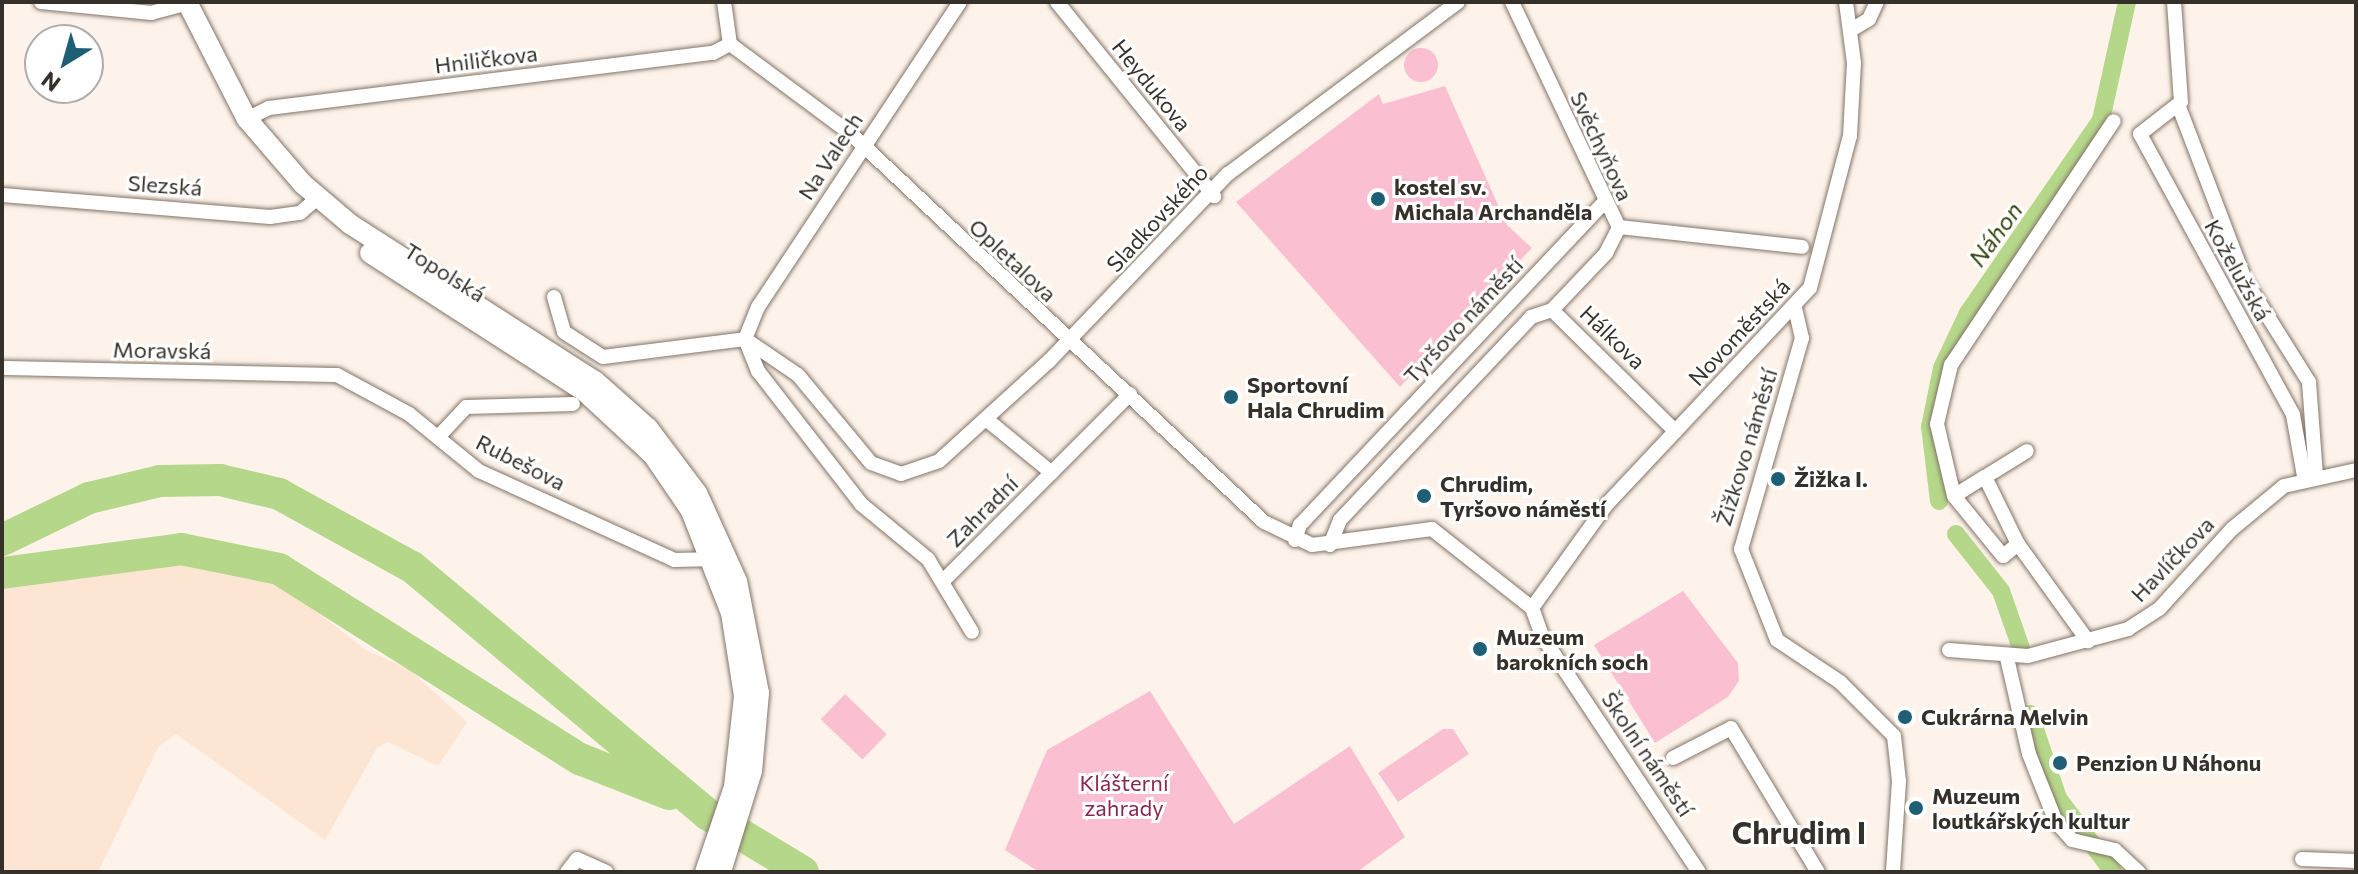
<!DOCTYPE html>
<meta charset="utf-8">
<style>
body{margin:0}
#map{position:relative;width:2358px;height:874px;overflow:hidden;background:#fdf3ea;font-family:Commissioner,sans-serif}
div>[style]{position:absolute}
.built>*{inset:0;background:#fce5d2}
.green>*{inset:0;background:#fbbfd2;transform-origin:0 0}
.round{border-radius:50%}
.canal>*{height:18px;margin:-9px;padding:0 9px;transform-origin:9px;border-radius:9px;background:#b5d78a}
.river>*{height:32px;margin:-16px;padding:0 16px;transform-origin:16px;border-radius:16px;background:#b5d78a}
.roads{filter:drop-shadow(0 0 2px #827367) drop-shadow(0 0 2px #827367)}
.street>*{height:14px;margin:-7px;padding:0 7px;transform-origin:7px;border-radius:7px;background:#fff}
.secondary>*{height:20px;margin:-10px;padding:0 10px;transform-origin:10px;border-radius:10px;background:#fff}
.dots>*{width:22px;height:22px;translate:-50% -50%;box-sizing:border-box;border:4px solid #fff;border-radius:50%}
span{translate:-50% -50%;white-space:nowrap;text-align:center;line-height:1.15;-webkit-text-stroke:6px #fff;paint-order:stroke}
.street-label{font-size:22px;color:#36302a}
.poi-label{font-size:22px;color:#36302a;font-weight:700}
.left{translate:0 -50%;text-align:left}
.park-label{font-size:22px;color:#892751}
.water-label{font-size:24px;color:#31460e;font-style:italic}
.district-label{font-size:30px;color:#36302a;font-weight:700}
.frame{position:absolute;inset:0;border:4px solid #36302a;pointer-events:none}
.north{position:absolute;left:24px;top:24px;width:80px;height:80px;box-sizing:border-box;background:#fff;border:2px solid #afacaa;border-radius:50%;rotate:217deg;font-size:22px;font-weight:700;line-height:32px;text-align:center;color:#36302a}
.north::after{content:'';display:block;margin:auto;width:28px;height:36px;background:#1f5f75;clip-path:polygon(50% 0,100% 100%,50% 72%,0 100%)}
</style>
<div id="map">
<div class="built">
<i style="clip-path:polygon(140px 557px,196px 561px,285px 587px,366px 650px,410px 670px,467px 722px,438px 766px,388px 742px,377px 748px,325px 840px,176px 734px,159px 746px,98px 872px,2px 872px,2px 571px)"></i>
</div>
<div class="green">
<i class="round" style="left:1404px;top:48px;width:34px;height:34px"></i>
<i style="clip-path:polygon(1445px 86px,1507px 225px,1532px 248px,1400px 387px,1236px 202px,1379px 94px,1383px 104px)"></i>
<i style="clip-path:polygon(1683px 591px,1738px 663px,1739px 681px,1728px 697px,1655px 743px,1594px 645px)"></i>
<i style="clip-path:polygon(1150px 691px,1234px 824px,1350px 746px,1405px 837px,1357px 872px,1039px 872px,1005px 850px,1047px 750px)"></i>
<i style="left:845px;top:694px;width:58px;height:35px;rotate:44deg"></i>
<i style="clip-path:polygon(1443px 729px,1453px 729px,1469px 754px,1398px 802px,1378px 773px)"></i>
</div>
<div class="canal">
<i style="left:1939px;top:501px;width:75px;rotate:-96.9deg"></i>
<i style="left:1930px;top:427px;width:60px;rotate:-78.5deg"></i>
<i style="left:1942px;top:368px;width:61px;rotate:-64.7deg"></i>
<i style="left:1968px;top:313px;width:234px;rotate:-55.4deg"></i>
<i style="left:2101px;top:120px;width:121px;rotate:-77.6deg"></i>
<i style="left:1956px;top:534px;width:73px;rotate:51.7deg"></i>
<i style="left:2001px;top:591px;width:60px;rotate:70.7deg"></i>
<i style="left:2030px;top:714px;width:89px;rotate:71.6deg"></i>
<i style="left:2058px;top:798px;width:92px;rotate:53.4deg"></i>
</div>
<div class="river">
<i style="left:2px;top:540px;width:97px;rotate:-25.8deg"></i>
<i style="left:89px;top:498px;width:73px;rotate:-13.5deg"></i>
<i style="left:160px;top:481px;width:60px;rotate:-1deg"></i>
<i style="left:220px;top:480px;width:61px;rotate:13.3deg"></i>
<i style="left:279px;top:494px;width:152px;rotate:28.8deg"></i>
<i style="left:412px;top:567px;width:385px;rotate:39.9deg"></i>
<i style="left:707px;top:814px;width:112px;rotate:31.1deg"></i>
<i style="left:2px;top:573px;width:181px;rotate:-7.6deg"></i>
<i style="left:181px;top:549px;width:100px;rotate:11.5deg"></i>
<i style="left:279px;top:569px;width:356px;rotate:32.3deg"></i>
<i style="left:580px;top:759px;width:96px;rotate:21.5deg"></i>
</div>
<div class="roads">
<div class="street">
<i style="left:41px;top:2px;width:111px;rotate:5.7deg"></i>
<i style="left:151px;top:13px;width:38px;rotate:-15deg"></i>
<i style="left:724px;top:2px;width:42px;rotate:81.9deg"></i>
<i style="left:730px;top:44px;width:149px;rotate:36.6deg"></i>
<i style="left:850px;top:133px;width:568px;rotate:43.22deg"></i>
<i style="left:1264px;top:522px;width:53px;rotate:25.6deg"></i>
<i style="left:1312px;top:545px;width:121px;rotate:-7.6deg"></i>
<i style="left:1432px;top:529px;width:127px;rotate:38.3deg"></i>
<i style="left:960px;top:2px;width:366px;rotate:123.5deg"></i>
<i style="left:758px;top:307px;width:35px;rotate:112deg"></i>
<i style="left:745px;top:339px;width:64px;rotate:34.2deg"></i>
<i style="left:798px;top:375px;width:114px;rotate:50.3deg"></i>
<i style="left:871px;top:463px;width:32px;rotate:20deg"></i>
<i style="left:901px;top:474px;width:40px;rotate:-18.9deg"></i>
<i style="left:939px;top:461px;width:149px;rotate:-42.3deg"></i>
<i style="left:1049px;top:361px;width:259px;rotate:-46.3deg"></i>
<i style="left:1228px;top:174px;width:287px;rotate:-36.8deg"></i>
<i style="left:1057px;top:2px;width:250px;rotate:51deg"></i>
<i style="left:1512px;top:2px;width:249px;rotate:64.6deg"></i>
<i style="left:1619px;top:227px;width:184px;rotate:6.2deg"></i>
<i style="left:2174px;top:2px;width:100px;rotate:86deg"></i>
<i style="left:2181px;top:102px;width:52px;rotate:142deg"></i>
<i style="left:2140px;top:134px;width:320px;rotate:61.4deg"></i>
<i style="left:2293px;top:415px;width:62px;rotate:79.8deg"></i>
<i style="left:1851px;top:30px;width:21px;rotate:-31deg"></i>
<i style="left:1869px;top:19px;width:19px;rotate:-65deg"></i>
<i style="left:2179px;top:107px;width:185px;rotate:69.1deg"></i>
<i style="left:2245px;top:280px;width:120px;rotate:57.9deg"></i>
<i style="left:2309px;top:382px;width:93px;rotate:85.7deg"></i>
<i style="left:247px;top:119px;width:25px;rotate:-27deg"></i>
<i style="left:269px;top:108px;width:447px;rotate:-7.1deg"></i>
<i style="left:713px;top:53px;width:19px;rotate:-28deg"></i>
<i style="left:2px;top:195px;width:269px;rotate:4.7deg"></i>
<i style="left:270px;top:217px;width:30px;rotate:-8deg"></i>
<i style="left:300px;top:213px;width:23px;rotate:-41deg"></i>
<i style="left:554px;top:297px;width:36px;rotate:74deg"></i>
<i style="left:564px;top:332px;width:46px;rotate:32.7deg"></i>
<i style="left:603px;top:357px;width:143px;rotate:-7.2deg"></i>
<i style="left:745px;top:339px;width:35px;rotate:68deg"></i>
<i style="left:758px;top:371px;width:168px;rotate:52.2deg"></i>
<i style="left:861px;top:504px;width:87px;rotate:39.4deg"></i>
<i style="left:928px;top:559px;width:85px;rotate:58.9deg"></i>
<i style="left:1795px;top:308px;width:31px;rotate:77deg"></i>
<i style="left:1802px;top:338px;width:220px;rotate:106.1deg"></i>
<i style="left:1741px;top:549px;width:98px;rotate:68.4deg"></i>
<i style="left:1777px;top:640px;width:76px;rotate:33.7deg"></i>
<i style="left:1840px;top:682px;width:76px;rotate:45deg"></i>
<i style="left:1894px;top:736px;width:45px;rotate:83.7deg"></i>
<i style="left:1899px;top:781px;width:91px;rotate:93.8deg"></i>
<i style="left:1552px;top:310px;width:173px;rotate:44.5deg"></i>
<i style="left:2px;top:368px;width:335px;rotate:1.2deg"></i>
<i style="left:337px;top:375px;width:82px;rotate:28.4deg"></i>
<i style="left:409px;top:414px;width:90px;rotate:39.2deg"></i>
<i style="left:479px;top:471px;width:214px;rotate:24.5deg"></i>
<i style="left:674px;top:560px;width:43px;rotate:-1.3deg"></i>
<i style="left:986px;top:419px;width:85px;rotate:39.3deg"></i>
<i style="left:440px;top:435px;width:38px;rotate:-47deg"></i>
<i style="left:466px;top:407px;width:107px;rotate:-1.6deg"></i>
<i style="left:1985px;top:477px;width:75px;rotate:63.8deg"></i>
<i style="left:2018px;top:544px;width:19px;rotate:141deg"></i>
<i style="left:2003px;top:556px;width:77px;rotate:-129.2deg"></i>
<i style="left:1954px;top:496px;width:36px;rotate:-32deg"></i>
<i style="left:1985px;top:477px;width:49px;rotate:-31.8deg"></i>
<i style="left:1954px;top:496px;width:74px;rotate:-103.3deg"></i>
<i style="left:1937px;top:424px;width:61px;rotate:-76.7deg"></i>
<i style="left:1951px;top:365px;width:293px;rotate:-56.3deg"></i>
<i style="left:1295px;top:540px;width:16px;rotate:-72deg"></i>
<i style="left:1300px;top:525px;width:442px;rotate:-46.7deg"></i>
<i style="left:2018px;top:544px;width:120px;rotate:54.2deg"></i>
<i style="left:1330px;top:545px;width:27px;rotate:-68deg"></i>
<i style="left:1340px;top:520px;width:279px;rotate:-46.7deg"></i>
<i style="left:1531px;top:317px;width:22px;rotate:-18deg"></i>
<i style="left:1552px;top:310px;width:79px;rotate:-46.5deg"></i>
<i style="left:1606px;top:253px;width:29px;rotate:-63deg"></i>
<i style="left:944px;top:580px;width:263px;rotate:-45deg"></i>
<i style="left:1532px;top:608px;width:128px;rotate:-54.2deg"></i>
<i style="left:1607px;top:504px;width:296px;rotate:-46.8deg"></i>
<i style="left:1810px;top:288px;width:157px;rotate:-75.3deg"></i>
<i style="left:1850px;top:136px;width:73px;rotate:-86.9deg"></i>
<i style="left:1854px;top:63px;width:62px;rotate:-97.5deg"></i>
<i style="left:1532px;top:608px;width:30px;rotate:70deg"></i>
<i style="left:1542px;top:636px;width:283px;rotate:56.4deg"></i>
<i style="left:1949px;top:650px;width:79px;rotate:4.3deg"></i>
<i style="left:2028px;top:656px;width:104px;rotate:-15.1deg"></i>
<i style="left:2128px;top:629px;width:38px;rotate:-33deg"></i>
<i style="left:2160px;top:608px;width:107px;rotate:-47.7deg"></i>
<i style="left:2232px;top:529px;width:67px;rotate:-39.6deg"></i>
<i style="left:2284px;top:486px;width:74px;rotate:-12.5deg"></i>
<i style="left:2007px;top:658px;width:98px;rotate:77.1deg"></i>
<i style="left:2029px;top:754px;width:73px;rotate:68.3deg"></i>
<i style="left:2056px;top:822px;width:24px;rotate:48deg"></i>
<i style="left:2072px;top:840px;width:44px;rotate:13.1deg"></i>
<i style="left:2115px;top:850px;width:33px;rotate:43deg"></i>
<i style="left:1673px;top:758px;width:65px;rotate:-27.3deg"></i>
<i style="left:1731px;top:728px;width:168px;rotate:58.9deg"></i>
<i style="left:2302px;top:859px;width:54px;rotate:2.1deg"></i>
<i style="left:567px;top:872px;width:16px;rotate:-52deg"></i>
<i style="left:577px;top:859px;width:32px;rotate:24deg"></i>
</div>
<div class="secondary">
<i style="left:187px;top:2px;width:131px;rotate:62.9deg"></i>
<i style="left:247px;top:119px;width:86px;rotate:49.3deg"></i>
<i style="left:303px;top:184px;width:62px;rotate:40.4deg"></i>
<i style="left:350px;top:224px;width:291px;rotate:32.7deg"></i>
<i style="left:595px;top:381px;width:71px;rotate:41.6deg"></i>
<i style="left:648px;top:428px;width:81px;rotate:53deg"></i>
<i style="left:697px;top:493px;width:97px;rotate:65.6deg"></i>
<i style="left:737px;top:581px;width:114px;rotate:78.9deg"></i>
<i style="left:759px;top:693px;width:78px;rotate:95.1deg"></i>
<i style="left:752px;top:771px;width:106px;rotate:107.1deg"></i>
<i style="left:370px;top:253px;width:255px;rotate:32.8deg"></i>
<i style="left:584px;top:391px;width:94px;rotate:42.8deg"></i>
<i style="left:653px;top:455px;width:68px;rotate:55.8deg"></i>
<i style="left:691px;top:511px;width:110px;rotate:68.6deg"></i>
<i style="left:731px;top:613px;width:84px;rotate:81.1deg"></i>
<i style="left:744px;top:696px;width:92px;rotate:96.3deg"></i>
<i style="left:734px;top:787px;width:90px;rotate:108.8deg"></i>
</div>
</div>
<div class="dots">
<i style="left:1378px;top:199px;background:#1f5f75"></i>
<i style="left:1231px;top:397px;background:#1f5f75"></i>
<i style="left:1778px;top:479px;background:#1f5f75"></i>
<i style="left:1424px;top:496px;background:#1f5f75"></i>
<i style="left:1480px;top:649px;background:#1f5f75"></i>
<i style="left:1905px;top:717px;background:#1f5f75"></i>
<i style="left:2060px;top:763px;background:#1f5f75"></i>
<i style="left:1916px;top:808px;background:#1f5f75"></i>
</div>
<div class="street-label">
<span style="left:486px;top:59px;rotate:-7deg">Hniličkova</span>
<span style="left:1152px;top:85px;rotate:51deg">Heydukova</span>
<span style="left:1602px;top:146px;rotate:65deg">Svěchyňova</span>
<span style="left:830px;top:156px;rotate:-57deg">Na Valech</span>
<span style="left:165px;top:185px;rotate:4deg">Slezská</span>
<span style="left:1157px;top:218px;rotate:-47deg">Sladkovského</span>
<span style="left:1013px;top:260px;rotate:43deg">Opletalova</span>
<span style="left:2238px;top:270px;rotate:61deg">Koželužská</span>
<span style="left:445px;top:272px;rotate:32deg">Topolská</span>
<span style="left:1463px;top:320px;rotate:-47deg">Tyršovo náměstí</span>
<span style="left:1739px;top:332px;rotate:-47deg">Novoměstská</span>
<span style="left:1613px;top:337px;rotate:44deg">Hálkova</span>
<span style="left:162px;top:350px;rotate:1deg">Moravská</span>
<span style="left:1746px;top:447px;rotate:-73deg">Žižkovo náměstí</span>
<span style="left:521px;top:462px;rotate:27deg">Rubešova</span>
<span style="left:982px;top:511px;rotate:-45deg">Zahradní</span>
<span style="left:2172px;top:559px;rotate:-46deg">Havlíčkova</span>
<span style="left:1648px;top:754px;rotate:56deg">Školní náměstí</span>
</div>
<div class="poi-label">
<span class="left" style="left:1394px;top:199px">kostel sv.<br>Michala Archanděla</span>
<span class="left" style="left:1247px;top:397px">Sportovní<br>Hala Chrudim</span>
<span class="left" style="left:1794px;top:479px">Žižka I.</span>
<span class="left" style="left:1440px;top:496px">Chrudim,<br>Tyršovo náměstí</span>
<span class="left" style="left:1496px;top:649px">Muzeum<br>barokních soch</span>
<span class="left" style="left:1921px;top:717px">Cukrárna Melvin</span>
<span class="left" style="left:2076px;top:763px">Penzion U Náhonu</span>
<span class="left" style="left:1932px;top:808px">Muzeum<br>loutkářských kultur</span>
</div>
<div class="park-label">
<span style="left:1124px;top:795px">Klášterní<br>zahrady</span>
</div>
<div class="water-label">
<span style="left:1995px;top:234px;rotate:-54deg">Náhon</span>
</div>
<div class="district-label">
<span style="left:1799px;top:832px">Chrudim I</span>
</div>
<div class="frame"></div>
<div class="north">N</div>
</div>
